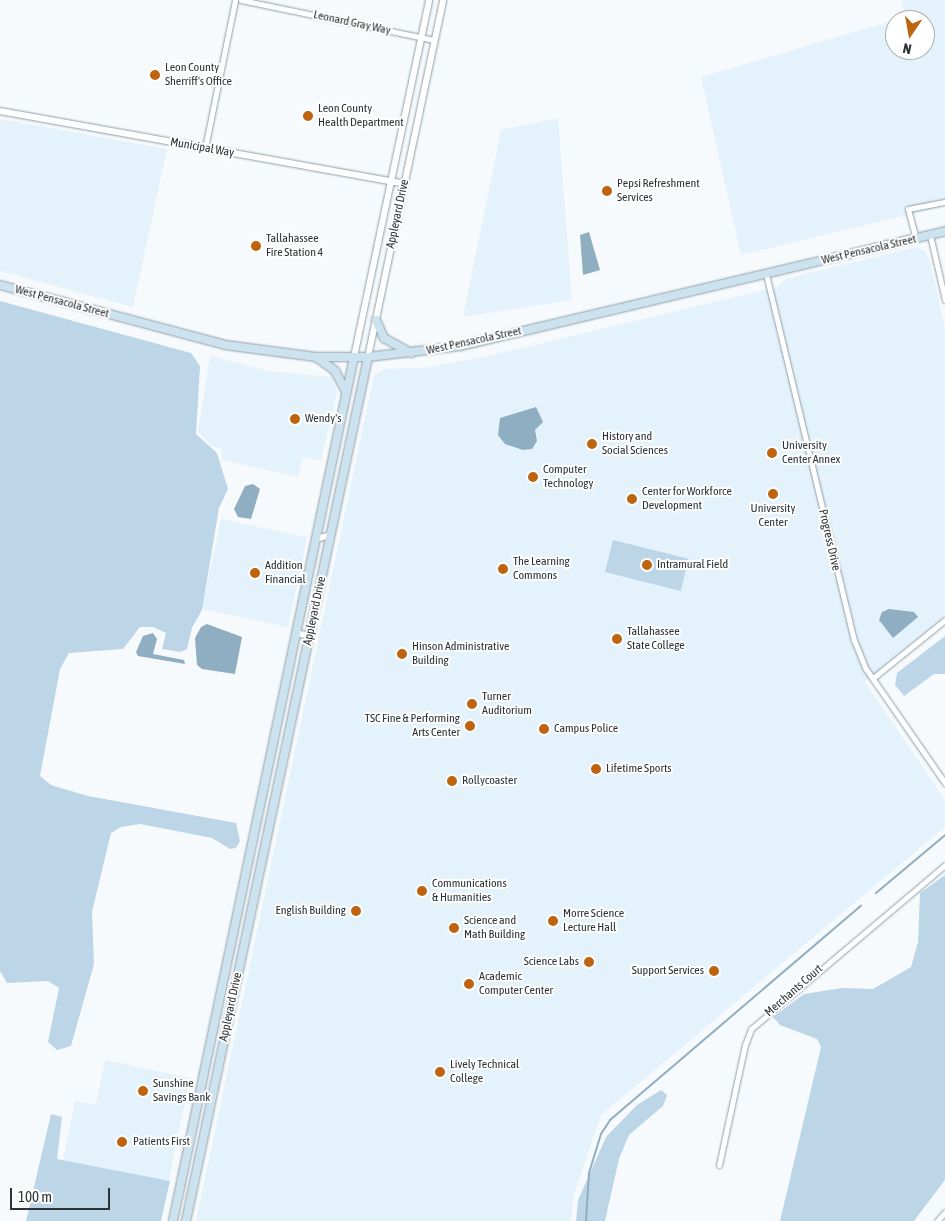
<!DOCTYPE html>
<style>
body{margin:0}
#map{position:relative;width:945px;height:1221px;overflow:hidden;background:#f7fafc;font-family:"Asap Condensed",sans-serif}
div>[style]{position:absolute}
.built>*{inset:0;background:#e4f2fb;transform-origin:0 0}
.green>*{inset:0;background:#bdd6e7;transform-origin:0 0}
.water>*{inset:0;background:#90aec1}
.stream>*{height:2px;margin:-1px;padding:0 1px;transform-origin:1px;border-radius:1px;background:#90aec1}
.roads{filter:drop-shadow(0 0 1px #8f9fa9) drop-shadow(0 0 1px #8f9fa9)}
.minor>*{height:5px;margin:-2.5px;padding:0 2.5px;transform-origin:2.5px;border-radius:2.5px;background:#fff}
.tertiary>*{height:6px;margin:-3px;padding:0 3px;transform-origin:3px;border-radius:3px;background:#fff}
.secondary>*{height:8px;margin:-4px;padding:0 4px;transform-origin:4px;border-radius:4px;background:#cce2ef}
.dots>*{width:14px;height:14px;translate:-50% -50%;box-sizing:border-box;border:2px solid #fff;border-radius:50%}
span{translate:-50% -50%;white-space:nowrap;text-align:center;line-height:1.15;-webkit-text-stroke:4px #fff;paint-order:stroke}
.street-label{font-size:12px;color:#2c3236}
.poi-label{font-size:12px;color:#2c3236}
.left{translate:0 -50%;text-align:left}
.right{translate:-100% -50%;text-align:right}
.north{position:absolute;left:885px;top:10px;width:50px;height:50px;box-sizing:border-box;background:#fff;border:1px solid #abadaf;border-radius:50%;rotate:192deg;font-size:14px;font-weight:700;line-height:20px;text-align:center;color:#2c3236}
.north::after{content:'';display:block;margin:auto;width:18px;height:22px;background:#be630e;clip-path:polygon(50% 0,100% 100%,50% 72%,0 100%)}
.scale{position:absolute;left:10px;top:1188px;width:100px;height:22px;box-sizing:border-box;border:2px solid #2c3236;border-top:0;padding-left:6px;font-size:15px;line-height:18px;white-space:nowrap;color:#2c3236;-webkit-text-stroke:4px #fff;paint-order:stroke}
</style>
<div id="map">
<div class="built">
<i style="clip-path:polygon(901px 0,945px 0,945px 206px,741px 255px,701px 77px,895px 20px,895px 50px,925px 50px,925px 20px,896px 20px,905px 17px)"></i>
<i style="clip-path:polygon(558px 118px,572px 300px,463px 317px,501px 130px)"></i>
<i style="clip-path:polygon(0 119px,167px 149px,133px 307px,0 271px)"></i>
<i style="clip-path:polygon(916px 247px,924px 250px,929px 259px,945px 327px,945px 616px,865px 682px,945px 800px,945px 827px,601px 1115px,573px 1198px,571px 1221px,196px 1221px,374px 375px,385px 369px,424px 368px,488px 356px,777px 287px,785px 279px)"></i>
<i style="clip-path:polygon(210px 356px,269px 371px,331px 377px,337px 392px,321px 461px,303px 457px,298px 477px,222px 460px,221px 449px,211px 445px,198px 431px)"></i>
<i style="left:221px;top:519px;width:88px;height:92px;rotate:12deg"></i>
<i style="clip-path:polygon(105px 1060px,190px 1078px,168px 1183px,63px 1161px,75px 1101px,96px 1105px)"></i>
</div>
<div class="green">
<i style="clip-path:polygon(0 301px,191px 353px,200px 366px,196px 434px,217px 453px,228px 489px,219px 508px,202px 610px,192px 628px,187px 649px,180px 652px,162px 649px,166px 633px,153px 627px,140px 627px,123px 649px,69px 653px,60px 669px,40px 776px,51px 785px,88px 796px,236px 823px,240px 841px,236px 848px,230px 849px,212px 838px,140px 824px,121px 827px,111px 833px,92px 912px,94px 964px,71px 1046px,57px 1050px,48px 1042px,59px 988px,48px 981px,7px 983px,0 971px)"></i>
<i style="left:613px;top:540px;width:78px;height:33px;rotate:14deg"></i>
<i style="clip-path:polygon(945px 636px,945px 674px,934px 674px,904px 696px,895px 685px,897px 673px)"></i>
<i style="clip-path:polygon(945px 875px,945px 1180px,914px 1221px,780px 1221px,821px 1047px,817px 1039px,780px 1025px,773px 1017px,804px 994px,842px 988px,873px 989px,911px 967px,918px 942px,920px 893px)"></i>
<i style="clip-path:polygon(661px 1090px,667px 1095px,663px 1106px,629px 1135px,619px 1159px,605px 1221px,576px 1221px,578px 1200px,606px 1137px,637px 1105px)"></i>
<i style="clip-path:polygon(51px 1114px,62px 1117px,57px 1159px,170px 1181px,161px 1221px,26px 1221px)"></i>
</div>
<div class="water">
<i style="clip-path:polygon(589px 232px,600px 270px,583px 275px,580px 235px)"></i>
<i style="clip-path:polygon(536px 407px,543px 422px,535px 430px,537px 441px,532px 449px,523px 450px,505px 444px,498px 435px,500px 418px)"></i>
<i style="clip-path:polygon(253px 484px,260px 489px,251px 519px,238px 517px,234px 509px,245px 486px)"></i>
<i style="clip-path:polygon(889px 609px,914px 612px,918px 617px,893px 638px,879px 620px,882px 612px)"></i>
<i style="clip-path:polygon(207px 624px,242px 637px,235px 674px,202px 669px,197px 665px,195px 638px,201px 627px)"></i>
<i style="clip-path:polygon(153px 633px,157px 639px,153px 654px,184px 660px,185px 664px,138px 656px,136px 652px,143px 636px)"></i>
</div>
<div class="stream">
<i style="left:876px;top:893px;width:90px;rotate:-40deg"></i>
<i style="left:586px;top:1221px;width:48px;rotate:-86.4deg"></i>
<i style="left:589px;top:1173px;width:41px;rotate:-72.9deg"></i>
<i style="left:601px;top:1134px;width:17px;rotate:-57deg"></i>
<i style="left:610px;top:1120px;width:330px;rotate:-40.5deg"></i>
</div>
<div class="roads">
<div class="minor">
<i style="left:241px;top:0;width:197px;rotate:11.7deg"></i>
<i style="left:205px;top:148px;width:151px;rotate:-78.5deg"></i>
<i style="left:930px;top:235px;width:67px;rotate:77deg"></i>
<i style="left:916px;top:239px;width:31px;rotate:-105deg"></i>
<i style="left:908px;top:209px;width:38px;rotate:-11deg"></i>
<i style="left:766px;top:274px;width:376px;rotate:76.5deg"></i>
<i style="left:854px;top:640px;width:31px;rotate:68deg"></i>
<i style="left:866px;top:669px;width:139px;rotate:55.3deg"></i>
<i style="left:873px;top:678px;width:92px;rotate:-38.9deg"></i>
<i style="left:719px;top:1165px;width:123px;rotate:-77.8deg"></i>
<i style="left:745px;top:1045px;width:17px;rotate:-69deg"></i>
<i style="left:751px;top:1029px;width:254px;rotate:-40.2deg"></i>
<i style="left:937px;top:1221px;width:12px;rotate:-48deg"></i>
</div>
<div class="tertiary">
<i style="left:0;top:111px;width:411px;rotate:10.2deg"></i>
<i style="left:354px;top:357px;width:365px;rotate:-78.1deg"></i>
<i style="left:368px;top:357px;width:365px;rotate:-78.1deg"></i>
<i style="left:315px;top:539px;width:16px;rotate:-14deg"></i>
<i style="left:296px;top:633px;width:13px;rotate:13deg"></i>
</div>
<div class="secondary">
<i style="left:0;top:285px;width:233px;rotate:14.9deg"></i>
<i style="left:225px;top:345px;width:92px;rotate:7.5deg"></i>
<i style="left:316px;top:357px;width:52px"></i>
<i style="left:368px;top:357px;width:93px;rotate:-6.8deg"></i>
<i style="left:460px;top:346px;width:498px;rotate:-13.3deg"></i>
<i style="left:376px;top:320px;width:20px;rotate:66deg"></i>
<i style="left:384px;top:338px;width:31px;rotate:29deg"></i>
<i style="left:316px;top:357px;width:24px;rotate:36deg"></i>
<i style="left:335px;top:371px;width:24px;rotate:62deg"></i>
<i style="left:173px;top:1221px;width:883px;rotate:-78.17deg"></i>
<i style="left:186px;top:1221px;width:883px;rotate:-78.1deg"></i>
</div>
</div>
<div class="dots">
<i style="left:155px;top:75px;background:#be630e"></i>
<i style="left:308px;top:116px;background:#be630e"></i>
<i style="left:607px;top:191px;background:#be630e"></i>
<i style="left:256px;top:246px;background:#be630e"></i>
<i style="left:295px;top:419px;background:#be630e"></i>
<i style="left:592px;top:444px;background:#be630e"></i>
<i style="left:772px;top:453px;background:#be630e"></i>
<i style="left:533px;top:477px;background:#be630e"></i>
<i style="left:773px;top:494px;background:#be630e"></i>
<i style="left:632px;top:499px;background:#be630e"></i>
<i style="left:647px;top:565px;background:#be630e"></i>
<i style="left:503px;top:569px;background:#be630e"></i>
<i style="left:255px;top:573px;background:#be630e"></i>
<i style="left:617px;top:639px;background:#be630e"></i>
<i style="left:402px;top:654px;background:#be630e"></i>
<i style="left:472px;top:704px;background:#be630e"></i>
<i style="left:470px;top:726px;background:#be630e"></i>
<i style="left:544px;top:729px;background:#be630e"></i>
<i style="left:596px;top:769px;background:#be630e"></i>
<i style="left:452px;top:781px;background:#be630e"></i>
<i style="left:422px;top:891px;background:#be630e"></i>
<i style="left:356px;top:911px;background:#be630e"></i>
<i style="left:553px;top:921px;background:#be630e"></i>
<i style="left:454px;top:928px;background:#be630e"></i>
<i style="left:589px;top:962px;background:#be630e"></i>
<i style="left:714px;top:971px;background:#be630e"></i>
<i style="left:469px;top:984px;background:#be630e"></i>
<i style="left:440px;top:1072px;background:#be630e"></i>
<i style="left:143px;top:1091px;background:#be630e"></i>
<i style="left:122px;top:1142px;background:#be630e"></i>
</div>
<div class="street-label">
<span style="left:352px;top:23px;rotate:12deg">Leonard Gray Way</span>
<span style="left:202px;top:148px;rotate:10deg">Municipal Way</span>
<span style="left:398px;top:214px;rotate:-78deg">Appleyard Drive</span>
<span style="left:869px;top:250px;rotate:-13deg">West Pensacola Street</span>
<span style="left:62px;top:302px;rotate:15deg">West Pensacola Street</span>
<span style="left:474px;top:341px;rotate:-12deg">West Pensacola Street</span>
<span style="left:829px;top:540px;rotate:77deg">Progress Drive</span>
<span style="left:315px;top:611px;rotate:-78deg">Appleyard Drive</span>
<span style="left:794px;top:991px;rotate:-41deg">Merchants Court</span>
<span style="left:231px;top:1007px;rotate:-78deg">Appleyard Drive</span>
</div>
<div class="poi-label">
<span class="left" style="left:165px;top:75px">Leon County<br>Sherriff's Office</span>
<span class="left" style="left:318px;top:116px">Leon County<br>Health Department</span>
<span class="left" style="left:617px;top:191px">Pepsi Refreshment<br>Services</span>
<span class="left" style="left:266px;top:246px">Tallahassee<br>Fire Station 4</span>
<span class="left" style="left:305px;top:419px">Wendy's</span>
<span class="left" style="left:602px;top:444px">History and<br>Social Sciences</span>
<span class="left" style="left:782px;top:453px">University<br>Center Annex</span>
<span class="left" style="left:543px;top:477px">Computer<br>Technology</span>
<span class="left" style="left:642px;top:499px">Center for Workforce<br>Development</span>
<span style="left:773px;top:516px">University<br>Center</span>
<span class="left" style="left:513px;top:569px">The Learning<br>Commons</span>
<span class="left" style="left:657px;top:565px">Intramural Field</span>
<span class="left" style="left:265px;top:573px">Addition<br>Financial</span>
<span class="left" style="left:627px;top:639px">Tallahassee<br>State College</span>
<span class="left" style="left:412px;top:654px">Hinson Administrative<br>Building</span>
<span class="left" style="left:482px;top:704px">Turner<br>Auditorium</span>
<span class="right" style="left:460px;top:726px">TSC Fine &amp; Performing<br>Arts Center</span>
<span class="left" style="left:554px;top:729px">Campus Police</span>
<span class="left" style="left:606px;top:769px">Lifetime Sports</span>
<span class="left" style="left:462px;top:781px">Rollycoaster</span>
<span class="left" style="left:432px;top:891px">Communications<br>&amp; Humanities</span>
<span class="right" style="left:346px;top:911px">English Building</span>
<span class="left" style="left:563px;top:921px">Morre Science<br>Lecture Hall</span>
<span class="left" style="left:464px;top:928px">Science and<br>Math Building</span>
<span class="right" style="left:579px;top:962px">Science Labs</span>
<span class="right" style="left:704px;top:971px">Support Services</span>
<span class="left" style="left:479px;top:984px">Academic<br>Computer Center</span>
<span class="left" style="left:450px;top:1072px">Lively Technical<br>College</span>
<span class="left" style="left:153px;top:1091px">Sunshine<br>Savings Bank</span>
<span class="left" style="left:133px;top:1142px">Patients First</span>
</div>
<div class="north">N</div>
<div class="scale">100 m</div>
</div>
